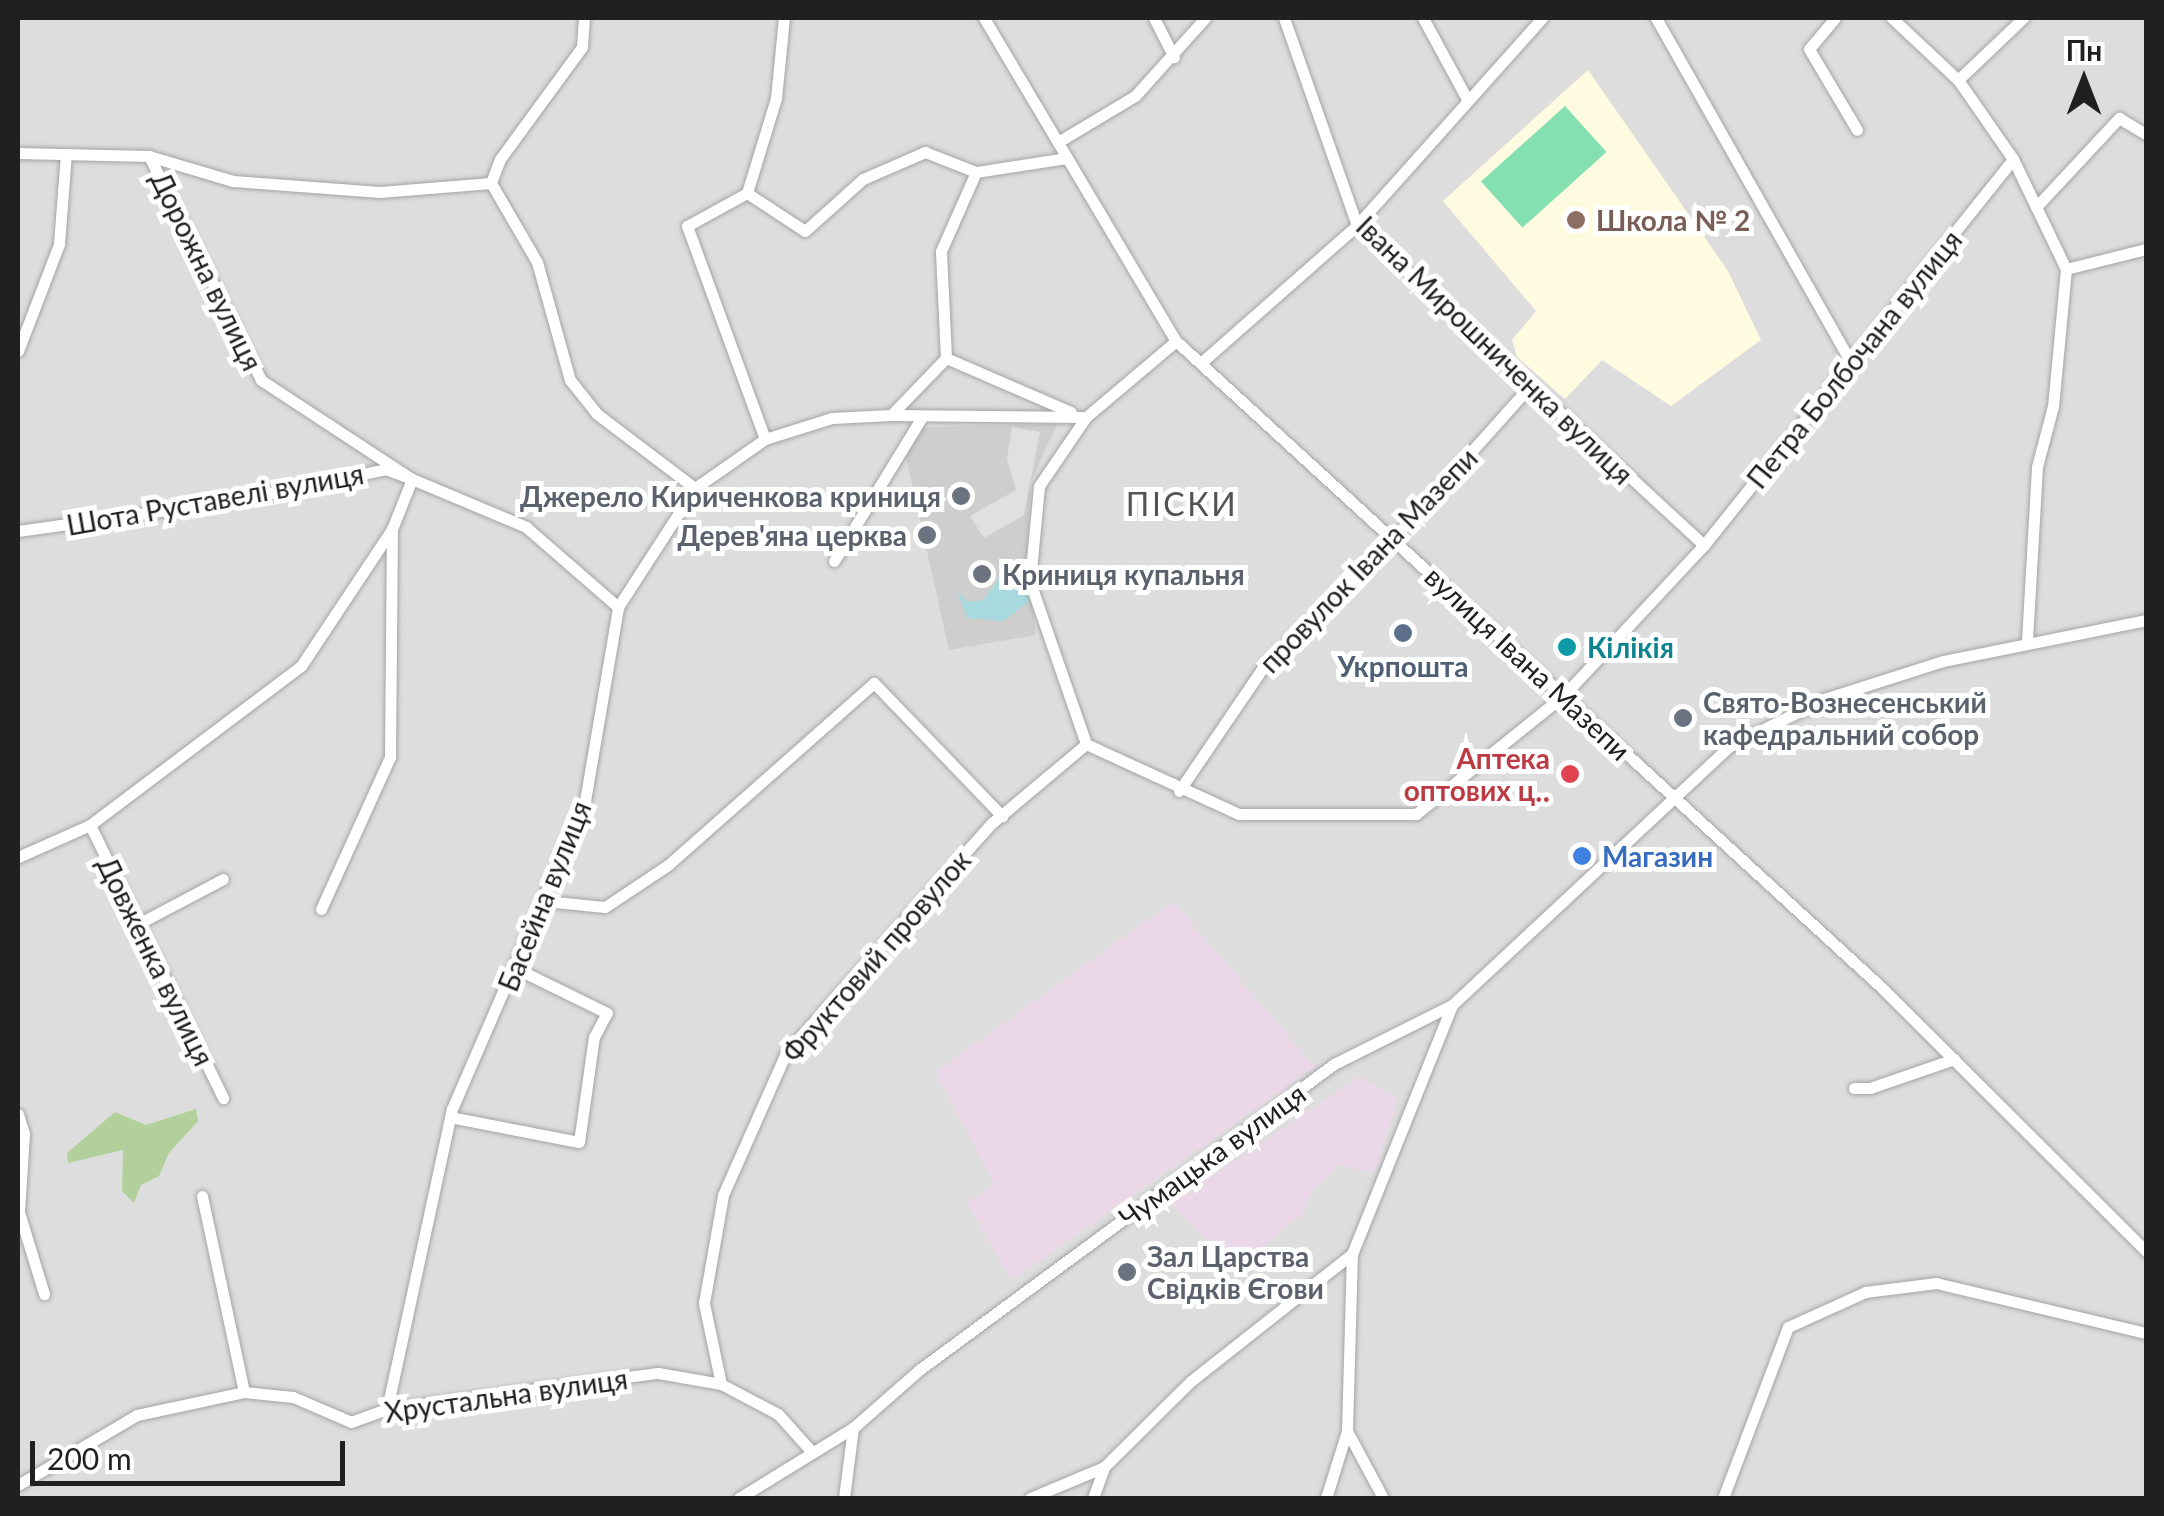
<!DOCTYPE html>
<meta charset="utf-8">
<style>
body{margin:0}
#map{position:relative;width:2164px;height:1516px;overflow:hidden;background:#f1ece6;font-family:Lato,sans-serif}
div>[style]{position:absolute}
.residential>*{inset:0;background:#dedddd;transform-origin:0 0}
.industrial>*{inset:0;background:#ead8e9}
.education>*{inset:0;background:#fffbe1}
.religious>*{inset:0;background:#cecece}
.forest>*{inset:0;background:#b2d09b}
.pitch>*{inset:0;background:#84e0b0;transform-origin:0 0}
.parking>*{inset:0;background:#e0e0e0}
.water>*{inset:0;background:#a7d9de}
.roads{filter:drop-shadow(0 0 2px #a4a4a4) drop-shadow(0 0 2px #a4a4a4)}
.minor>*{height:11px;margin:-5.5px;padding:0 5.5px;transform-origin:5.5px;border-radius:5.5px;background:#fff}
.dots>*{width:28px;height:28px;translate:-50% -50%;box-sizing:border-box;border:5px solid #fff;border-radius:50%}
span{translate:-50% -50%;white-space:nowrap;text-align:center;line-height:1.15;-webkit-text-stroke:10px #fff;paint-order:stroke}
.education-label{font-size:28px;color:#785e54;font-weight:700}
.left{translate:0 -50%;text-align:left}
.street-label{font-size:28px;color:#202020}
.worship-label{font-size:28px;color:#5b616d;font-weight:700}
.right{translate:-100% -50%;text-align:right}
.culture-label{font-size:28px;color:#0d838f;font-weight:700}
.service-label{font-size:28px;color:#4e5e75;font-weight:700}
.health-label{font-size:28px;color:#be3a42;font-weight:700}
.shop-label{font-size:28px;color:#366cbe;font-weight:700}
.quarter-label{font-size:32px;color:#535353;letter-spacing:2.5px}
.frame{position:absolute;inset:0;border:20px solid #202020;pointer-events:none}
.north{position:absolute;left:2034px;top:30px;width:100px;height:100px;-webkit-text-stroke:8px #fff;paint-order:stroke;rotate:0deg;font-size:28px;font-weight:700;line-height:40px;text-align:center;color:#202020}
.north::after{content:'';display:block;margin:auto;width:35px;height:45px;background:#202020;clip-path:polygon(50% 0,100% 100%,50% 72%,0 100%)}
.scale{position:absolute;left:30px;top:1441px;width:315px;height:45px;box-sizing:border-box;border:5px solid #202020;border-top:0;padding-left:12px;font-size:30px;line-height:35px;white-space:nowrap;color:#202020;-webkit-text-stroke:8px #fff;paint-order:stroke}
</style>
<div id="map">
<div class="residential">
<i style="left:18px;top:18px;width:2128px;height:1480px"></i>
</div>
<div class="industrial">
<i style="clip-path:polygon(1173px 902px,1315px 1067px,1012px 1280px,967px 1203px,994px 1184px,936px 1072px)"></i>
<i style="clip-path:polygon(1359px 1077px,1398px 1099px,1374px 1173px,1339px 1165px,1312px 1191px,1302px 1214px,1234px 1270px,1171px 1203px)"></i>
</div>
<div class="education">
<i style="clip-path:polygon(1588px 70px,1728px 271px,1761px 340px,1671px 406px,1602px 360px,1565px 399px,1517px 357px,1512px 340px,1536px 311px,1443px 201px)"></i>
</div>
<div class="religious">
<i style="clip-path:polygon(1057px 424px,1031px 482px,1026px 558px,1036px 635px,949px 650px,904px 448px,924px 427px)"></i>
</div>
<div class="forest">
<i style="clip-path:polygon(196px 1109px,198px 1121px,169px 1153px,159px 1176px,141px 1185px,134px 1203px,122px 1191px,123px 1150px,68px 1163px,67px 1153px,115px 1112px,146px 1125px)"></i>
</div>
<div class="pitch">
<i style="left:1565px;top:106px;width:62px;height:113px;rotate:48deg"></i>
</div>
<div class="parking">
<i style="clip-path:polygon(1012px 427px,1040px 432px,1024px 515px,984px 538px,970px 516px,1016px 490px,1007px 459px)"></i>
</div>
<div class="water">
<i style="clip-path:polygon(1010px 564px,1021px 567px,1031px 600px,1003px 621px,967px 618px,957px 591px,968px 602px,983px 600px)"></i>
</div>
<div class="roads">
<div class="minor">
<i style="left:584px;top:18px;width:29px;rotate:94deg"></i>
<i style="left:582px;top:47px;width:139px;rotate:126.2deg"></i>
<i style="left:500px;top:159px;width:26px;rotate:111deg"></i>
<i style="left:491px;top:183px;width:91px;rotate:59.8deg"></i>
<i style="left:537px;top:262px;width:123px;rotate:74.4deg"></i>
<i style="left:570px;top:380px;width:43px;rotate:51.5deg"></i>
<i style="left:597px;top:414px;width:123px;rotate:37.1deg"></i>
<i style="left:984px;top:18px;width:376px;rotate:59.3deg"></i>
<i style="left:1176px;top:341px;width:958px;rotate:42.5deg"></i>
<i style="left:1882px;top:988px;width:373px;rotate:44.9deg"></i>
<i style="left:1154px;top:18px;width:44px;rotate:62.9deg"></i>
<i style="left:1284px;top:18px;width:219px;rotate:70.6deg"></i>
<i style="left:1357px;top:225px;width:472px;rotate:42.7deg"></i>
<i style="left:1423px;top:18px;width:92px;rotate:61.5deg"></i>
<i style="left:1656px;top:18px;width:396px;rotate:60.5deg"></i>
<i style="left:1835px;top:18px;width:40px;rotate:130deg"></i>
<i style="left:1809px;top:49px;width:94px;rotate:59.3deg"></i>
<i style="left:1958px;top:80px;width:90px;rotate:-43.6deg"></i>
<i style="left:1058px;top:142px;width:90px;rotate:-30.9deg"></i>
<i style="left:1135px;top:96px;width:105px;rotate:-48.1deg"></i>
<i style="left:18px;top:153px;width:131px;rotate:1.3deg"></i>
<i style="left:149px;top:156px;width:88px;rotate:16.6deg"></i>
<i style="left:233px;top:181px;width:147px;rotate:4.3deg"></i>
<i style="left:380px;top:192px;width:111px;rotate:-4.6deg"></i>
<i style="left:149px;top:156px;width:250px;rotate:63.4deg"></i>
<i style="left:261px;top:380px;width:181px;rotate:33.3deg"></i>
<i style="left:412px;top:479px;width:124px;rotate:22.8deg"></i>
<i style="left:526px;top:527px;width:122px;rotate:41deg"></i>
<i style="left:2013px;top:159px;width:122px;rotate:64.3deg"></i>
<i style="left:2066px;top:269px;width:138px;rotate:95.4deg"></i>
<i style="left:2053px;top:406px;width:63px;rotate:104.7deg"></i>
<i style="left:2037px;top:467px;width:174px;rotate:93.3deg"></i>
<i style="left:747px;top:193px;width:69px;rotate:33.2deg"></i>
<i style="left:805px;top:231px;width:78px;rotate:-41.9deg"></i>
<i style="left:863px;top:179px;width:68px;rotate:-23.5deg"></i>
<i style="left:925px;top:152px;width:55px;rotate:21.4deg"></i>
<i style="left:2036px;top:207px;width:122px;rotate:-47deg"></i>
<i style="left:2119px;top:118px;width:31px;rotate:31deg"></i>
<i style="left:2066px;top:269px;width:82px;rotate:-14deg"></i>
<i style="left:1176px;top:341px;width:118px;rotate:139.8deg"></i>
<i style="left:1086px;top:417px;width:83px;rotate:124.3deg"></i>
<i style="left:1039px;top:486px;width:96px;rotate:95.4deg"></i>
<i style="left:1030px;top:582px;width:171px;rotate:70.9deg"></i>
<i style="left:1086px;top:744px;width:168px;rotate:24.6deg"></i>
<i style="left:1239px;top:814px;width:177px"></i>
<i style="left:1416px;top:814px;width:191px;rotate:-38.8deg"></i>
<i style="left:1565px;top:694px;width:204px;rotate:-47deg"></i>
<i style="left:1704px;top:545px;width:494px;rotate:-51.3deg"></i>
<i style="left:2013px;top:159px;width:96px;rotate:-124.8deg"></i>
<i style="left:1958px;top:80px;width:91px;rotate:-136.8deg"></i>
<i style="left:18px;top:351px;width:115px;rotate:-69deg"></i>
<i style="left:59px;top:244px;width:90px;rotate:-85.6deg"></i>
<i style="left:946px;top:358px;width:136px;rotate:23.4deg"></i>
<i style="left:1203px;top:361px;width:205px;rotate:-41.4deg"></i>
<i style="left:1357px;top:225px;width:278px;rotate:-48.2deg"></i>
<i style="left:891px;top:415px;width:195px;rotate:0.6deg"></i>
<i style="left:765px;top:439px;width:227px;rotate:-110.1deg"></i>
<i style="left:687px;top:226px;width:68px;rotate:-28.8deg"></i>
<i style="left:747px;top:193px;width:99px;rotate:-73deg"></i>
<i style="left:776px;top:98px;width:80px;rotate:-84.3deg"></i>
<i style="left:18px;top:531px;width:222px;rotate:-8deg"></i>
<i style="left:238px;top:500px;width:151px;rotate:-11.8deg"></i>
<i style="left:386px;top:469px;width:28px;rotate:21deg"></i>
<i style="left:412px;top:479px;width:54px;rotate:111.8deg"></i>
<i style="left:392px;top:529px;width:164px;rotate:123.6deg"></i>
<i style="left:301px;top:666px;width:264px;rotate:143deg"></i>
<i style="left:90px;top:825px;width:79px;rotate:156deg"></i>
<i style="left:834px;top:561px;width:169px;rotate:-58.6deg"></i>
<i style="left:1179px;top:791px;width:148px;rotate:-55.8deg"></i>
<i style="left:1262px;top:669px;width:186px;rotate:-44.8deg"></i>
<i style="left:1394px;top:538px;width:205px;rotate:-48.2deg"></i>
<i style="left:90px;top:825px;width:304px;rotate:64deg"></i>
<i style="left:545px;top:901px;width:60px;rotate:5.7deg"></i>
<i style="left:605px;top:907px;width:76px;rotate:-33.7deg"></i>
<i style="left:668px;top:865px;width:275px;rotate:-41.5deg"></i>
<i style="left:874px;top:683px;width:185px;rotate:46.1deg"></i>
<i style="left:321px;top:909px;width:167px;rotate:-65.6deg"></i>
<i style="left:390px;top:757px;width:228px;rotate:-89.5deg"></i>
<i style="left:138px;top:924px;width:96px;rotate:-27.9deg"></i>
<i style="left:1854px;top:1088px;width:16px"></i>
<i style="left:1870px;top:1088px;width:89px;rotate:-19deg"></i>
<i style="left:18px;top:1114px;width:21px;rotate:73deg"></i>
<i style="left:24px;top:1134px;width:78px;rotate:93.7deg"></i>
<i style="left:19px;top:1212px;width:86px;rotate:73deg"></i>
<i style="left:450px;top:1117px;width:131px;rotate:11deg"></i>
<i style="left:579px;top:1142px;width:106px;rotate:-81.9deg"></i>
<i style="left:594px;top:1037px;width:27px;rotate:-62deg"></i>
<i style="left:607px;top:1013px;width:100px;rotate:-153.9deg"></i>
<i style="left:202px;top:1196px;width:200px;rotate:77.9deg"></i>
<i style="left:721px;top:1384px;width:83px;rotate:-101.9deg"></i>
<i style="left:704px;top:1303px;width:110px;rotate:-80deg"></i>
<i style="left:723px;top:1195px;width:155px;rotate:-66.1deg"></i>
<i style="left:786px;top:1053px;width:309px;rotate:-48.2deg"></i>
<i style="left:992px;top:823px;width:123px;rotate:-40deg"></i>
<i style="left:387px;top:1409px;width:307px;rotate:-77.8deg"></i>
<i style="left:452px;top:1109px;width:335px;rotate:-66.6deg"></i>
<i style="left:585px;top:801px;width:197px;rotate:-80.3deg"></i>
<i style="left:618px;top:607px;width:142px;rotate:-57.1deg"></i>
<i style="left:695px;top:488px;width:85px;rotate:-35deg"></i>
<i style="left:765px;top:439px;width:70px;rotate:-17.4deg"></i>
<i style="left:832px;top:418px;width:59px;rotate:-2.9deg"></i>
<i style="left:891px;top:415px;width:79px;rotate:-46deg"></i>
<i style="left:946px;top:358px;width:107px;rotate:-92.7deg"></i>
<i style="left:941px;top:251px;width:86px;rotate:-66.1deg"></i>
<i style="left:976px;top:172px;width:91px;rotate:-8.8deg"></i>
<i style="left:18px;top:1485px;width:138px;rotate:-30.5deg"></i>
<i style="left:137px;top:1415px;width:109px;rotate:-12.1deg"></i>
<i style="left:244px;top:1392px;width:49px;rotate:5.8deg"></i>
<i style="left:293px;top:1397px;width:63px;rotate:23.3deg"></i>
<i style="left:351px;top:1422px;width:38px;rotate:-20deg"></i>
<i style="left:387px;top:1409px;width:273px;rotate:-7.6deg"></i>
<i style="left:658px;top:1373px;width:64px;rotate:9.9deg"></i>
<i style="left:721px;top:1384px;width:64px;rotate:27.8deg"></i>
<i style="left:778px;top:1414px;width:51px;rotate:48.2deg"></i>
<i style="left:739px;top:1498px;width:134px;rotate:-31.6deg"></i>
<i style="left:853px;top:1428px;width:88px;rotate:-41.3deg"></i>
<i style="left:919px;top:1370px;width:516px;rotate:-36.4deg"></i>
<i style="left:1334px;top:1064px;width:132px;rotate:-26.6deg"></i>
<i style="left:1452px;top:1005px;width:380px;rotate:-43deg"></i>
<i style="left:1730px;top:746px;width:105px;rotate:-26.6deg"></i>
<i style="left:1824px;top:699px;width:125px;rotate:-17.7deg"></i>
<i style="left:1943px;top:661px;width:207px;rotate:-11.4deg"></i>
<i style="left:844px;top:1498px;width:71px;rotate:-82.7deg"></i>
<i style="left:1030px;top:1498px;width:80px;rotate:-22.7deg"></i>
<i style="left:1093px;top:1498px;width:33px;rotate:-70deg"></i>
<i style="left:1104px;top:1467px;width:122px;rotate:-44.7deg"></i>
<i style="left:1191px;top:1381px;width:205px;rotate:-38.3deg"></i>
<i style="left:1326px;top:1498px;width:70px;rotate:-72.6deg"></i>
<i style="left:1383px;top:1498px;width:76px;rotate:-118.2deg"></i>
<i style="left:1347px;top:1431px;width:177px;rotate:-88.4deg"></i>
<i style="left:1352px;top:1254px;width:268px;rotate:-68.1deg"></i>
<i style="left:1723px;top:1498px;width:183px;rotate:-69.2deg"></i>
<i style="left:1788px;top:1327px;width:85px;rotate:-24.4deg"></i>
<i style="left:1865px;top:1292px;width:72px;rotate:-7.2deg"></i>
<i style="left:1936px;top:1283px;width:216px;rotate:13.4deg"></i>
</div>
</div>
<div class="dots">
<i style="left:1576px;top:220px;background:#8d6e63"></i>
<i style="left:961px;top:496px;background:#6b7280"></i>
<i style="left:927px;top:535px;background:#6b7280"></i>
<i style="left:982px;top:574px;background:#6b7280"></i>
<i style="left:1403px;top:633px;background:#5c6f8a"></i>
<i style="left:1567px;top:647px;background:#0f9aa8"></i>
<i style="left:1683px;top:718px;background:#6b7280"></i>
<i style="left:1570px;top:774px;background:#e0444e"></i>
<i style="left:1582px;top:856px;background:#3f7fe0"></i>
<i style="left:1127px;top:1272px;background:#6b7280"></i>
</div>
<div class="education-label">
<span class="left" style="left:1596px;top:220px">Школа № 2</span>
</div>
<div class="street-label">
<span style="left:207px;top:271px;rotate:64deg">Дорожна вулиця</span>
<span style="left:1495px;top:350px;rotate:44deg">Івана Мирошниченка вулиця</span>
<span style="left:1854px;top:359px;rotate:-51deg">Петра Болбочана вулиця</span>
<span style="left:215px;top:499px;rotate:-10deg">Шота Руставелі вулиця</span>
<span style="left:1368px;top:560px;rotate:-46deg">провулок Івана Мазепи</span>
<span style="left:1528px;top:663px;rotate:43deg">вулиця Івана Мазепи</span>
<span style="left:544px;top:896px;rotate:-68deg">Басейна вулиця</span>
<span style="left:876px;top:956px;rotate:-49deg">Фруктовий провулок</span>
<span style="left:156px;top:961px;rotate:64deg">Довженка вулиця</span>
<span style="left:1212px;top:1155px;rotate:-36deg">Чумацька вулиця</span>
<span style="left:506px;top:1395px;rotate:-8deg">Хрустальна вулиця</span>
</div>
<div class="worship-label">
<span class="right" style="left:941px;top:496px">Джерело Кириченкова криниця</span>
<span class="right" style="left:907px;top:535px">Дерев'яна церква</span>
<span class="left" style="left:1002px;top:574px">Криниця купальня</span>
<span class="left" style="left:1703px;top:718px">Свято-Вознесенський<br>кафедральний собор</span>
<span class="left" style="left:1147px;top:1272px">Зал Царства<br>Свідків Єгови</span>
</div>
<div class="culture-label">
<span class="left" style="left:1587px;top:647px">Кілікія</span>
</div>
<div class="service-label">
<span style="left:1403px;top:666px">Укрпошта</span>
</div>
<div class="health-label">
<span class="right" style="left:1550px;top:774px">Аптека<br>оптових ц‥</span>
</div>
<div class="shop-label">
<span class="left" style="left:1602px;top:856px">Магазин</span>
</div>
<div class="quarter-label">
<span style="left:1182px;top:504px">ПІСКИ</span>
</div>
<div class="frame"></div>
<div class="north">Пн</div>
<div class="scale">200 m</div>
</div>
